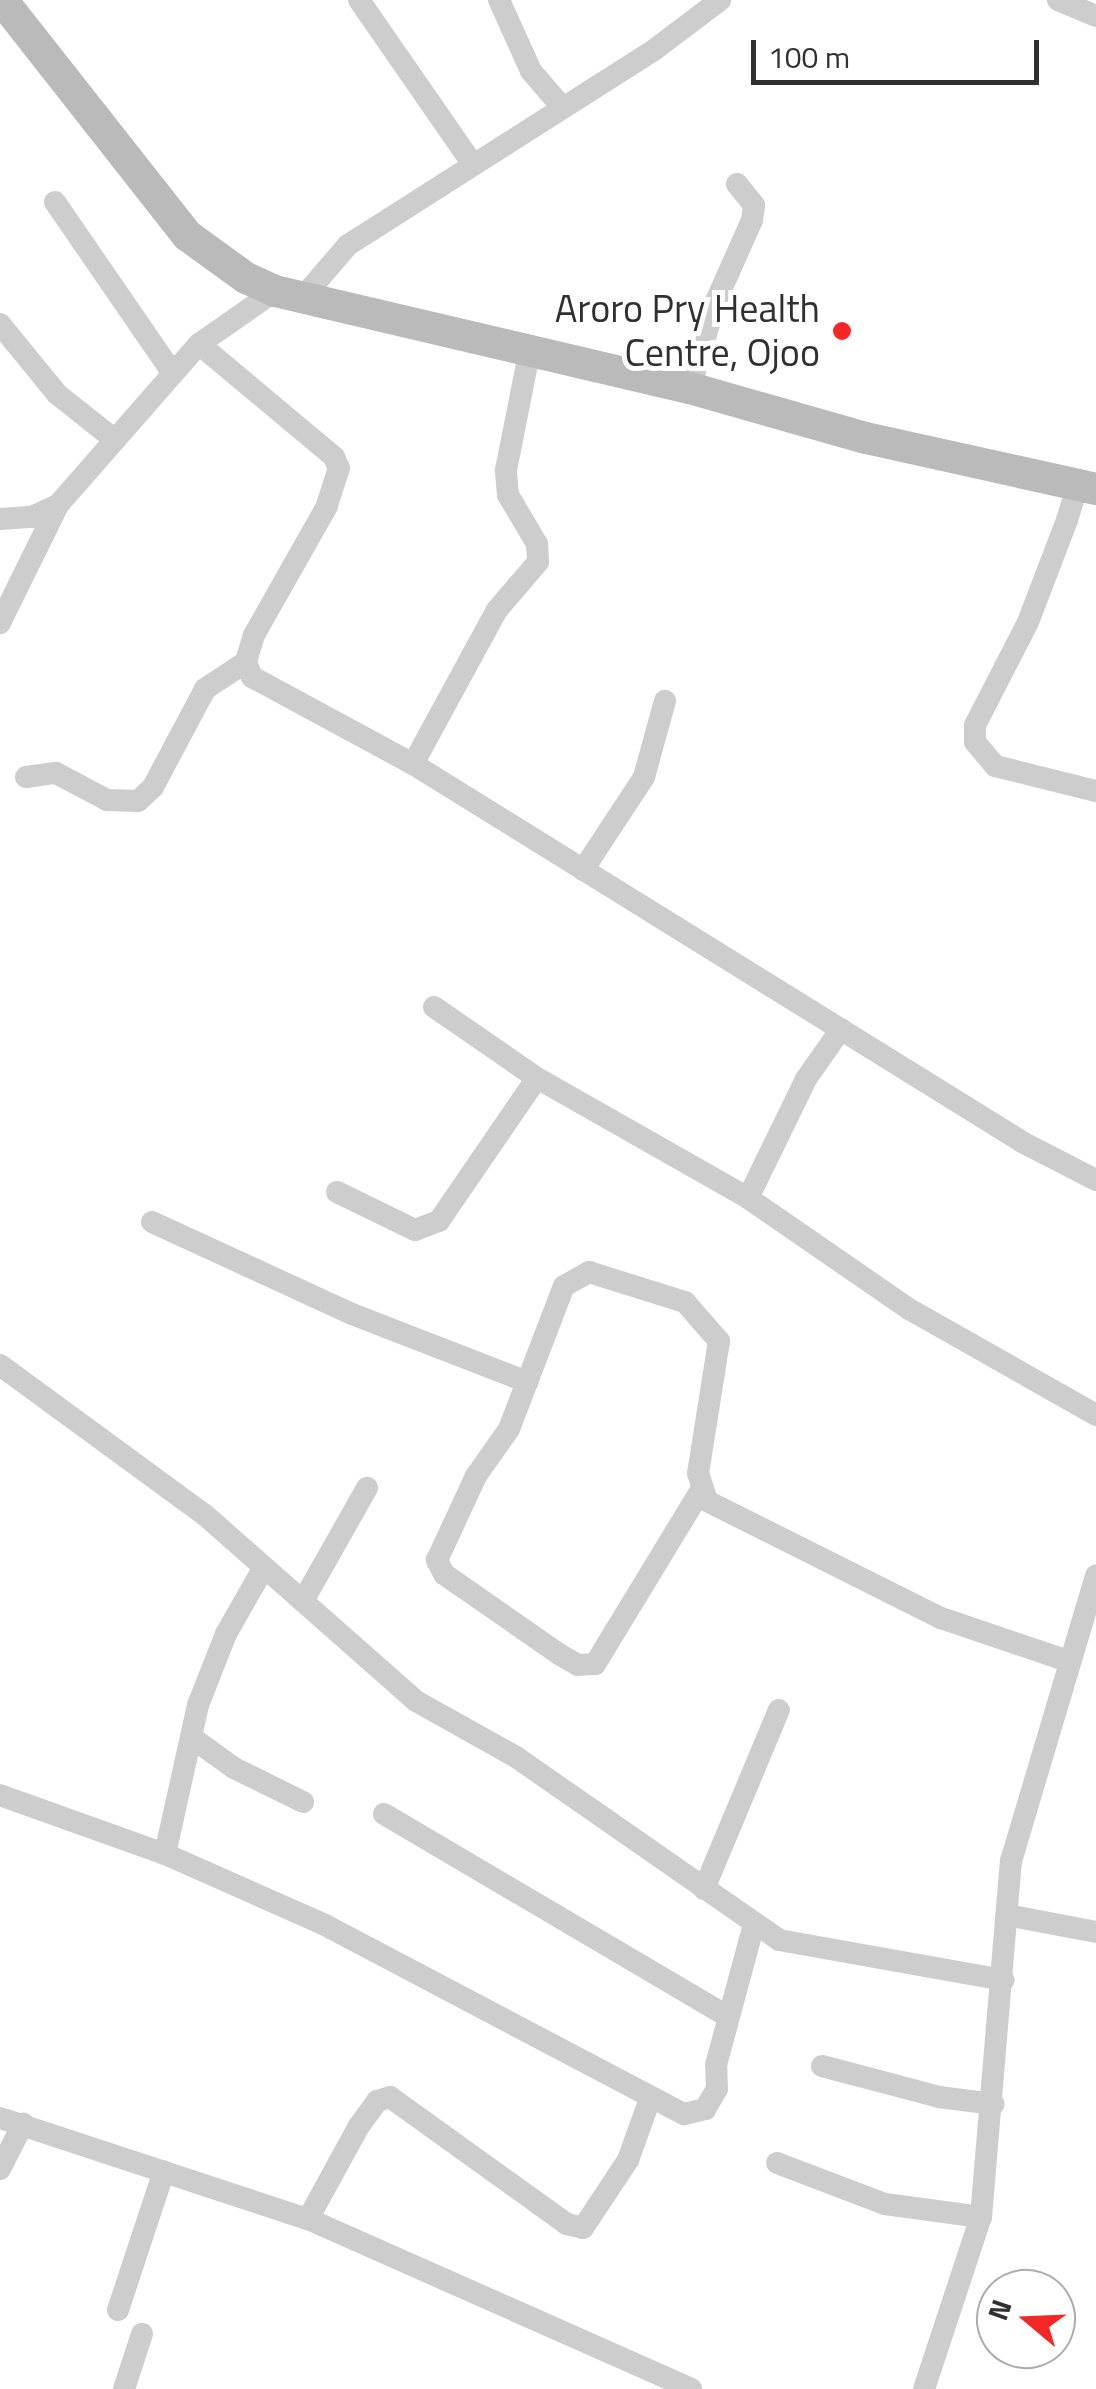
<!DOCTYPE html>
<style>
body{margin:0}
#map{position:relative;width:1096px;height:2389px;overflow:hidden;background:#fff;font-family:"Titillium Web",sans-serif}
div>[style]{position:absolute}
.street>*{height:22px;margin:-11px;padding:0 11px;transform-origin:11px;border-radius:11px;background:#cdcdcd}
.secondary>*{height:32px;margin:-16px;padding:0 16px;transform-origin:16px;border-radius:16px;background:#bababa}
.dots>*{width:28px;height:28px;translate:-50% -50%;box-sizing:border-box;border:5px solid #fff;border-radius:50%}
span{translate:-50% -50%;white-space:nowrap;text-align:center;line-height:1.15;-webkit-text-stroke:10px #fff;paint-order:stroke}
.poi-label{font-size:38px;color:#303030}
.right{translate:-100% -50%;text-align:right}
.north{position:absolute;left:976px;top:2269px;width:100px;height:100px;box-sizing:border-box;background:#fff;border:2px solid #acacac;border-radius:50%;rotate:289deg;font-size:28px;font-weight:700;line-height:40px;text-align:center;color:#303030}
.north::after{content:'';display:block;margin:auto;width:35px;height:45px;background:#f42725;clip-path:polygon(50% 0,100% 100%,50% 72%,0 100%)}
.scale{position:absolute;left:751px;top:40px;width:288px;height:45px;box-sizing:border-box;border:5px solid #303030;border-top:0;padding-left:12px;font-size:30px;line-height:35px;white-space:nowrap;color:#303030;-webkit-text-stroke:8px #fff;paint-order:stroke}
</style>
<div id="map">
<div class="street">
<i style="left:359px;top:0;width:198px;rotate:55.3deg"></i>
<i style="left:499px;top:0;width:78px;rotate:65.7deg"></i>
<i style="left:531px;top:71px;width:46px;rotate:49.4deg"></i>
<i style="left:1058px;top:0;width:41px;rotate:22.8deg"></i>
<i style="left:55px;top:202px;width:206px;rotate:55.5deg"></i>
<i style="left:304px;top:296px;width:67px;rotate:-49.2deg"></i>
<i style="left:348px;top:245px;width:363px;rotate:-32.5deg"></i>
<i style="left:654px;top:50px;width:83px;rotate:-37.1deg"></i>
<i style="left:0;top:324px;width:90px;rotate:50.8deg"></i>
<i style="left:57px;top:394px;width:74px;rotate:38.4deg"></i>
<i style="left:199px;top:344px;width:176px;rotate:39.9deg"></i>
<i style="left:334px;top:457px;width:12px;rotate:66deg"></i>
<i style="left:339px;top:468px;width:40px;rotate:108deg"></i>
<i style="left:327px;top:506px;width:148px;rotate:119.5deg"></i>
<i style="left:254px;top:635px;width:28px;rotate:107deg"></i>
<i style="left:246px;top:662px;width:16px;rotate:68deg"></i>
<i style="left:252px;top:677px;width:183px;rotate:28.4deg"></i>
<i style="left:413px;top:764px;width:719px;rotate:31.81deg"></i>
<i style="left:1024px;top:1143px;width:81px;rotate:27.2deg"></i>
<i style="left:690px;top:388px;width:91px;rotate:-73.4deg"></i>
<i style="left:716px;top:301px;width:89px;rotate:-66deg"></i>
<i style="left:752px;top:220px;width:15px;rotate:-82deg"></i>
<i style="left:754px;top:205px;width:27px;rotate:-129deg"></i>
<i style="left:1068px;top:483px;width:13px;rotate:58deg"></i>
<i style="left:1075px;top:494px;width:27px;rotate:107deg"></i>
<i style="left:1067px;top:520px;width:109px;rotate:110.9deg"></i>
<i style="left:1028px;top:622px;width:116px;rotate:117.2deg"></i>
<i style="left:975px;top:725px;width:17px;rotate:90deg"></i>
<i style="left:975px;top:742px;width:31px;rotate:50deg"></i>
<i style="left:995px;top:766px;width:104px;rotate:13.9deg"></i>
<i style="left:0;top:519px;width:32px;rotate:-4deg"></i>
<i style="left:32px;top:517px;width:29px;rotate:-25deg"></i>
<i style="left:58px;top:505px;width:214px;rotate:-48.8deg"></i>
<i style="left:199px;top:344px;width:93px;rotate:-34.9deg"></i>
<i style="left:0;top:623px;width:131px;rotate:-63.8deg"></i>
<i style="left:413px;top:764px;width:175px;rotate:-61.4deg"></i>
<i style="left:497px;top:610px;width:63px;rotate:-49.5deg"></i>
<i style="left:538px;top:562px;width:18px;rotate:-93deg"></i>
<i style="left:537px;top:544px;width:57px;rotate:-120.6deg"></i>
<i style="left:508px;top:495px;width:25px;rotate:-95deg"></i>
<i style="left:506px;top:470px;width:123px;rotate:-78.8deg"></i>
<i style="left:26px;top:777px;width:30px;rotate:-8deg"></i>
<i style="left:56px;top:773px;width:58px;rotate:27.9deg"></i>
<i style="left:107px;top:800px;width:31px;rotate:2deg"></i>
<i style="left:138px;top:801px;width:21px;rotate:-43deg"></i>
<i style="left:153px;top:787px;width:111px;rotate:-62deg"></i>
<i style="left:205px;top:689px;width:49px;rotate:-33.4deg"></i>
<i style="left:583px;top:870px;width:111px;rotate:-56.7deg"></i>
<i style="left:644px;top:777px;width:79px;rotate:-74.6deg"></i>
<i style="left:434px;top:1007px;width:125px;rotate:34.6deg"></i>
<i style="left:537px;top:1078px;width:243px;rotate:29.6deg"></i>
<i style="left:748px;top:1198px;width:196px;rotate:34.6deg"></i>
<i style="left:909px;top:1309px;width:215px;rotate:29.5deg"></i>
<i style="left:337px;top:1192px;width:87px;rotate:26deg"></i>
<i style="left:415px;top:1230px;width:26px;rotate:-21deg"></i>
<i style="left:439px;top:1221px;width:173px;rotate:-55.6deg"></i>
<i style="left:748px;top:1198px;width:132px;rotate:-64deg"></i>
<i style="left:806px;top:1079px;width:61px;rotate:-55deg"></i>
<i style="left:152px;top:1222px;width:220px;rotate:24.7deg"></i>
<i style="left:352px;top:1314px;width:188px;rotate:21.2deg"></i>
<i style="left:0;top:1365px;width:254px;rotate:36.2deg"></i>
<i style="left:205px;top:1515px;width:281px;rotate:41.4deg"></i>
<i style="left:416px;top:1701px;width:115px;rotate:29.2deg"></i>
<i style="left:516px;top:1757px;width:320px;rotate:34.8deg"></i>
<i style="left:779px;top:1940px;width:228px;rotate:10.1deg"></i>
<i style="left:701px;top:1490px;width:204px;rotate:121.3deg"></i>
<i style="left:595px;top:1664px;width:17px;rotate:177deg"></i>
<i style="left:578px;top:1665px;width:22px;rotate:-150deg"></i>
<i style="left:559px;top:1654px;width:140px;rotate:-145.2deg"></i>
<i style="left:444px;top:1574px;width:16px;rotate:-117deg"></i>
<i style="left:437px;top:1560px;width:93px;rotate:-65.1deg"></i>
<i style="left:476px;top:1476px;width:57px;rotate:-54.9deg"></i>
<i style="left:509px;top:1429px;width:153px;rotate:-69deg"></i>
<i style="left:564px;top:1286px;width:29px;rotate:-29deg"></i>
<i style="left:589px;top:1272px;width:101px;rotate:17.4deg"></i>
<i style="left:685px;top:1302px;width:52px;rotate:48.9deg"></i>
<i style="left:719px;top:1341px;width:134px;rotate:99deg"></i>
<i style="left:698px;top:1473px;width:29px;rotate:72deg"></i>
<i style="left:707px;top:1501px;width:262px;rotate:26.6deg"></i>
<i style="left:941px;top:1618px;width:134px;rotate:18.7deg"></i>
<i style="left:303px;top:1601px;width:130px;rotate:-60.5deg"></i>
<i style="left:191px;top:1737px;width:53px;rotate:35.8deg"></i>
<i style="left:234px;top:1768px;width:77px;rotate:26.2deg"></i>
<i style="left:0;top:1795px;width:175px;rotate:19.7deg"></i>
<i style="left:165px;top:1854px;width:153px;rotate:-77.5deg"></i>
<i style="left:198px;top:1705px;width:76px;rotate:-68.5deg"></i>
<i style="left:226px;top:1634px;width:75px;rotate:-60.4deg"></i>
<i style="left:384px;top:1814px;width:398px;rotate:30.5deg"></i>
<i style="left:165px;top:1854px;width:175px;rotate:23.9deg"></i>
<i style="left:325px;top:1925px;width:406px;rotate:27.8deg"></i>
<i style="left:684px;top:2114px;width:22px;rotate:-13deg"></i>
<i style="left:705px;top:2109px;width:23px;rotate:-59deg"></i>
<i style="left:717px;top:2089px;width:24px;rotate:-92deg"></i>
<i style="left:716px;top:2065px;width:146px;rotate:-74.9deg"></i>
<i style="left:704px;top:1889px;width:194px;rotate:-67.3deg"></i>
<i style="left:1007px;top:1915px;width:91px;rotate:10.8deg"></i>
<i style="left:822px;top:2066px;width:121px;rotate:14.8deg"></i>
<i style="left:939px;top:2097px;width:55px;rotate:7.3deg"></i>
<i style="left:0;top:2118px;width:324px;rotate:18.2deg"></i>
<i style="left:308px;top:2219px;width:419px;rotate:23.9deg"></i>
<i style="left:777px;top:2163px;width:116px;rotate:20.8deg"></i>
<i style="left:885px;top:2204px;width:97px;rotate:7.7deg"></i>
<i style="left:0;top:2169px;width:51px;rotate:-62.9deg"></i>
<i style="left:308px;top:2219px;width:106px;rotate:-61.3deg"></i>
<i style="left:359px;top:2126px;width:31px;rotate:-54deg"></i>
<i style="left:377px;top:2101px;width:14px;rotate:-17deg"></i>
<i style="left:390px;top:2097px;width:218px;rotate:35.7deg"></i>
<i style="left:567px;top:2224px;width:16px;rotate:14deg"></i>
<i style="left:583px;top:2228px;width:82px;rotate:-56.5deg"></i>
<i style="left:628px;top:2160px;width:65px;rotate:-70.2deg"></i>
<i style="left:118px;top:2310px;width:146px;rotate:-71.7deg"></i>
<i style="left:124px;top:2389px;width:58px;rotate:-71.9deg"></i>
<i style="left:924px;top:2389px;width:181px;rotate:-71.7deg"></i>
<i style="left:981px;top:2217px;width:357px;rotate:-85.2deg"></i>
<i style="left:1011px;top:1861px;width:298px;rotate:-73.4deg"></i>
</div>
<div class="secondary">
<i style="left:2px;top:0;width:300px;rotate:51.8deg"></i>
<i style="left:188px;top:236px;width:72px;rotate:35.9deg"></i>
<i style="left:246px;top:278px;width:32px;rotate:24deg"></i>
<i style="left:275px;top:291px;width:426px;rotate:13.2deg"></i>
<i style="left:690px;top:388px;width:183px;rotate:15.9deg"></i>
<i style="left:866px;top:438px;width:236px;rotate:12.5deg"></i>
</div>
<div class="dots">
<i style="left:842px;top:331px;background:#f42725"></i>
</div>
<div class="poi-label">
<span class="right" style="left:820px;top:331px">Aroro Pry Health<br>Centre, Ojoo</span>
</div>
<div class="north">N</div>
<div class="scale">100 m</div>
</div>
